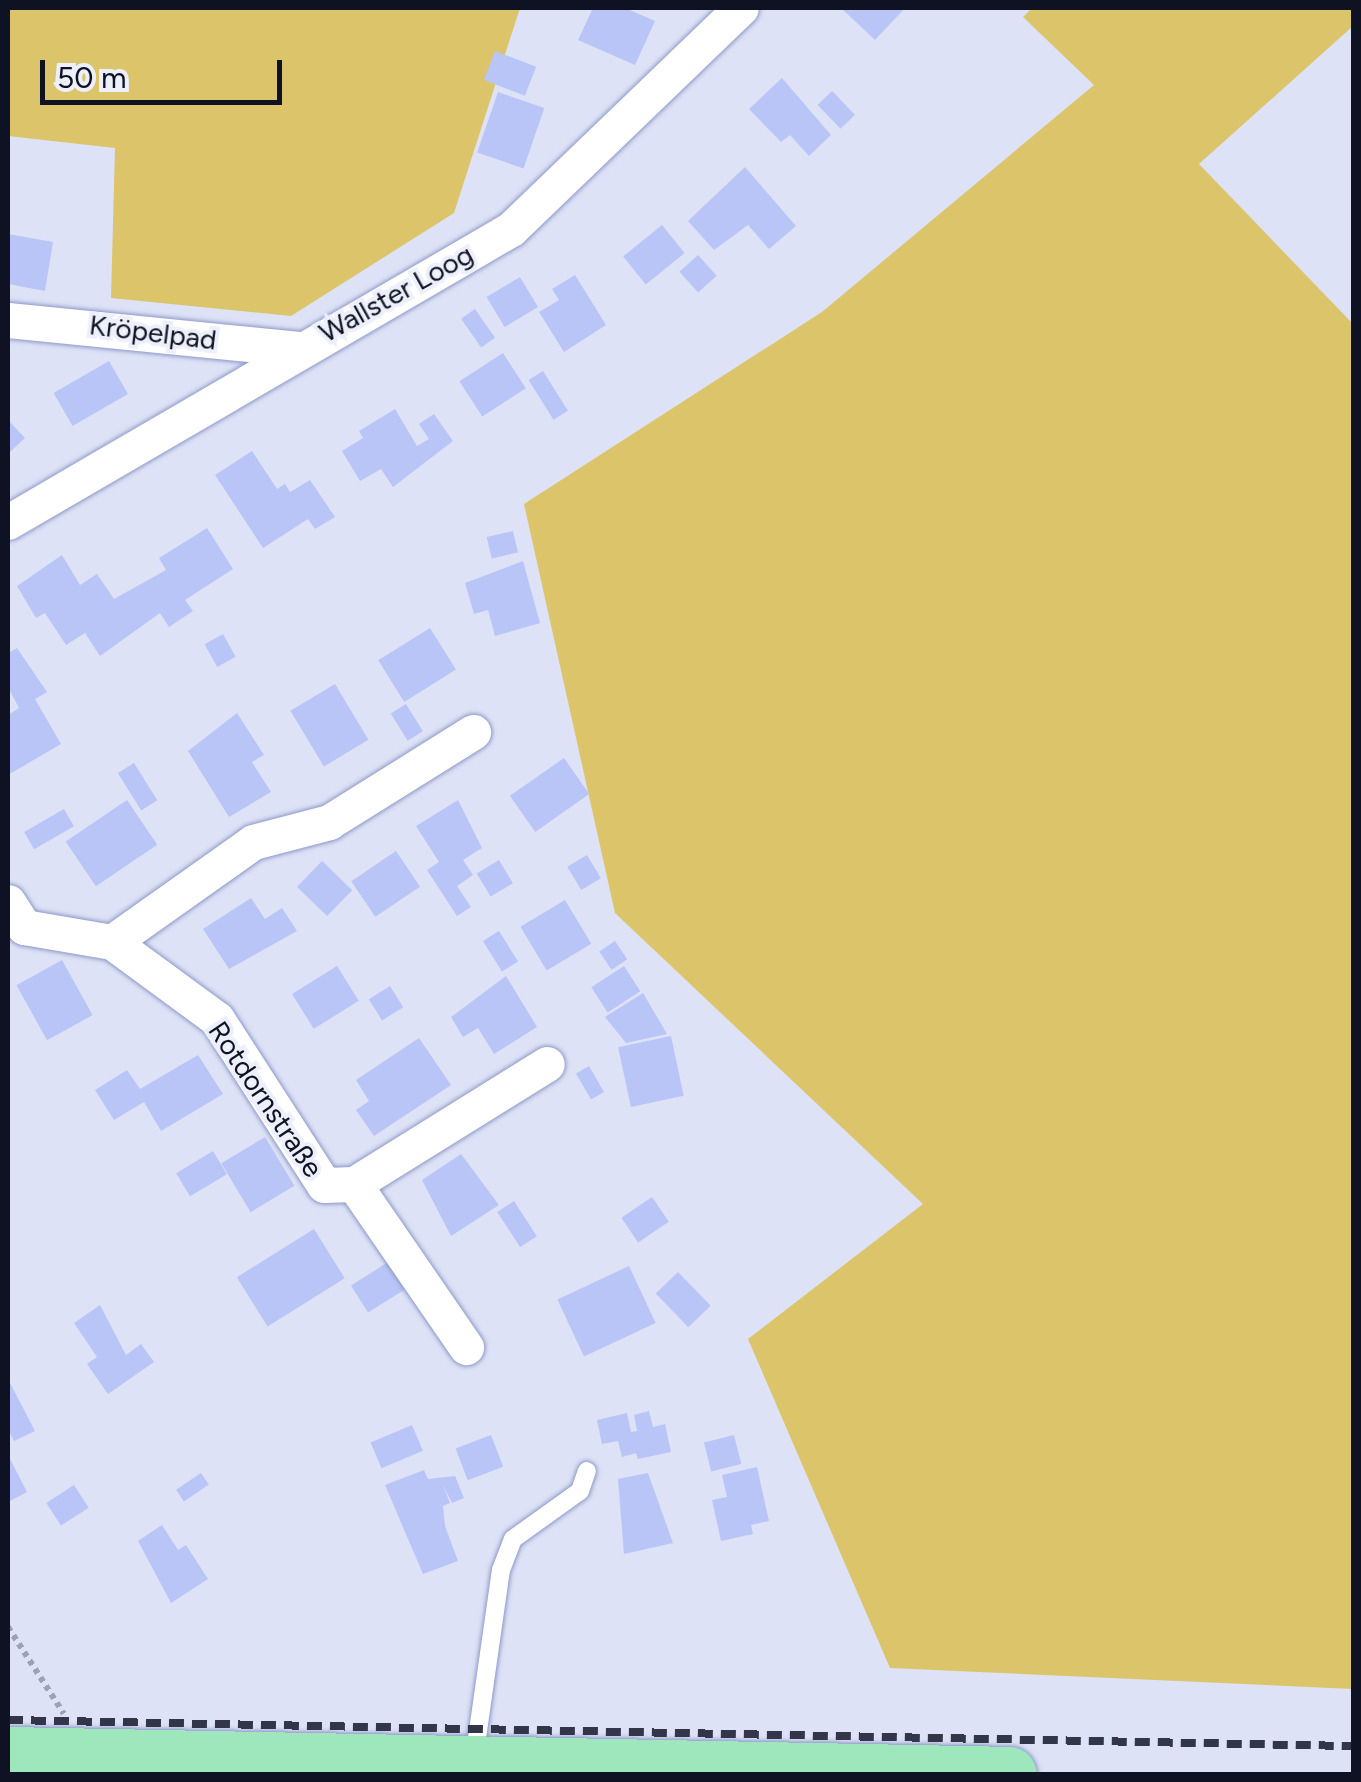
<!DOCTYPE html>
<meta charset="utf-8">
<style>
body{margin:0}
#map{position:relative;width:1361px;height:1782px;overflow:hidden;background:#dde2f6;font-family:Figtree,sans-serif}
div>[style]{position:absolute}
.green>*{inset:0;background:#dcc46a}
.building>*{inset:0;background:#b9c5f6;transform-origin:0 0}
.path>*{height:6px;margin-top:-3px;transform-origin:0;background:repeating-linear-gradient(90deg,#9da1b4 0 5px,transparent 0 10px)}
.roads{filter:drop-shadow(0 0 2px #8e99c8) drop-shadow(0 0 2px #8e99c8)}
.service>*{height:18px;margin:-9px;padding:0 9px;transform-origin:9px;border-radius:9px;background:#fff}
.minor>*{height:35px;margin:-17.5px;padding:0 17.5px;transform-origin:17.5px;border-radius:17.5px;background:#fff}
.primary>*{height:55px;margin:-27.5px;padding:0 27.5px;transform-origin:27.5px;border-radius:27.5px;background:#9ee6bc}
.rail>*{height:8px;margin-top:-4px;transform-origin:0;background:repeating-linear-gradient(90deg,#333648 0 15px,transparent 0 23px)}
span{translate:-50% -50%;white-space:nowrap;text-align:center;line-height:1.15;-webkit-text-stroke:8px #edf0fa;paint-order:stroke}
.street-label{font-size:28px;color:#0f1223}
.frame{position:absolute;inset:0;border:10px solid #0f1223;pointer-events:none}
.scale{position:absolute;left:40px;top:60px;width:242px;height:45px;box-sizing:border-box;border:5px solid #0f1223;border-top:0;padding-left:12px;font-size:30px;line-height:35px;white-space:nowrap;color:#0f1223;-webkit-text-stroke:8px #edf0fa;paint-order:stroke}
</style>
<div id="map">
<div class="green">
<i style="clip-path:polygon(8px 8px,520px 8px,454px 213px,291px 316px,111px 298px,115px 148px,8px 136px)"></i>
<i style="clip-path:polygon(1032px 8px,1353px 8px,1353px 26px,1199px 164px,1353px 324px,1353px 1689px,890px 1668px,748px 1339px,923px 1204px,615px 913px,524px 504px,822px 312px,1094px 85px,1023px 17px)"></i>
</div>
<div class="building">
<i style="clip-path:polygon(593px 8px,625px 8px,655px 21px,635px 65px,578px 40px)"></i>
<i style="clip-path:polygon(841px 8px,905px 8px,875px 40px)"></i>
<i style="left:495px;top:51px;width:44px;height:31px;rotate:21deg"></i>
<i style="clip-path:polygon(782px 78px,831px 135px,809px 156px,790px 135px,781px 142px,749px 109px)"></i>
<i style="left:832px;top:91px;width:33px;height:20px;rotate:46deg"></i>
<i style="left:498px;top:92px;width:49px;height:64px;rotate:19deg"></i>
<i style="clip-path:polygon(745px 167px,796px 226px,769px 249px,748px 225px,714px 250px,688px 221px)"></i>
<i style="left:662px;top:225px;width:36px;height:50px;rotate:51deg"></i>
<i style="clip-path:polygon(8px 234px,53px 242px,45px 291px,8px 284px)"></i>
<i style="left:698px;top:255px;width:28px;height:25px;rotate:48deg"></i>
<i style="clip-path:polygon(575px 275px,606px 325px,564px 352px,539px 312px,559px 300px,552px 289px)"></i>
<i style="left:520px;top:277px;width:35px;height:39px;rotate:59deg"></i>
<i style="left:475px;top:309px;width:35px;height:17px;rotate:55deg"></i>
<i style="left:503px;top:353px;width:42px;height:52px;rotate:57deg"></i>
<i style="left:109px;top:361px;width:38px;height:64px;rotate:60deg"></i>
<i style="left:543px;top:371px;width:47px;height:17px;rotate:58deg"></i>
<i style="clip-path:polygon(395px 409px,417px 446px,429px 439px,419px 424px,434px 414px,453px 441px,393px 487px,381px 469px,360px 481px,342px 451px,363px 438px,359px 431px)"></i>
<i style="clip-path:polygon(8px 420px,25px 438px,8px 454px)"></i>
<i style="clip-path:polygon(252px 451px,277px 489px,285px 484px,290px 492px,310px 480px,335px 517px,315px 529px,308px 519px,263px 548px,215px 475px)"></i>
<i style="clip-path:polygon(207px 528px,233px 569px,185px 600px,193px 611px,169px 627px,160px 613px,100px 656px,85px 633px,66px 645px,45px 613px,36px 618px,17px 586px,62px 555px,80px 585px,97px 574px,114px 599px,166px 570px,159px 558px)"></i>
<i style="left:513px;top:531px;width:22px;height:27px;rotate:77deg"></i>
<i style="clip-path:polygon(523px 561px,540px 623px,495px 636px,488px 610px,474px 614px,465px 583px)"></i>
<i style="left:430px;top:628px;width:49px;height:61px;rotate:58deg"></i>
<i style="left:223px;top:634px;width:26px;height:21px;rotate:61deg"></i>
<i style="clip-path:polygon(17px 648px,47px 692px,35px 699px,61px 744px,8px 775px,8px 715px,19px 708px,8px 687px,8px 653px)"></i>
<i style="left:335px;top:684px;width:65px;height:52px;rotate:59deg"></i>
<i style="left:406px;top:704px;width:32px;height:18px;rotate:58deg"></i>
<i style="clip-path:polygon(237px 713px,264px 755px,252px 762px,271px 792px,229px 817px,188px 751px)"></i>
<i style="left:564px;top:758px;width:44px;height:66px;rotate:55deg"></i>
<i style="left:134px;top:763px;width:44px;height:19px;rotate:58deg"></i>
<i style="left:127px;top:800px;width:54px;height:74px;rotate:56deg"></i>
<i style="clip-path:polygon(458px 800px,482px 848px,463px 860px,473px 875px,457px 886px,471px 907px,457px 916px,427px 870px,439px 862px,416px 826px)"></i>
<i style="left:64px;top:809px;width:20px;height:46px;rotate:60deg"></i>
<i style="left:396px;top:851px;width:43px;height:54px;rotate:56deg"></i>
<i style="left:587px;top:855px;width:27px;height:23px;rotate:59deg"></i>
<i style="left:499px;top:860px;width:27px;height:26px;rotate:59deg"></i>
<i style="left:322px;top:861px;width:42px;height:36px;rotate:44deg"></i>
<i style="clip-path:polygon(251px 898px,265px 919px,282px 908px,297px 931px,229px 969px,203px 929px)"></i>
<i style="left:565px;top:900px;width:51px;height:52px;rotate:59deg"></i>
<i style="left:499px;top:931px;width:36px;height:19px;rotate:58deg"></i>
<i style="left:615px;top:941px;width:22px;height:19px;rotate:56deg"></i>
<i style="left:62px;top:960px;width:63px;height:52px;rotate:61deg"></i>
<i style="left:337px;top:966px;width:41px;height:53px;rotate:58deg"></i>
<i style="left:624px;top:966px;width:30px;height:39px;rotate:57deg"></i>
<i style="clip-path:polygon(506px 976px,537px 1027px,494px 1054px,478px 1028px,463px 1037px,451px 1017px)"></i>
<i style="left:390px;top:986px;width:25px;height:25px;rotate:58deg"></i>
<i style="clip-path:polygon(643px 993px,667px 1034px,626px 1043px,605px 1017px)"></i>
<i style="left:671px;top:1036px;width:61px;height:54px;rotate:78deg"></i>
<i style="clip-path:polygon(419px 1038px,451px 1085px,374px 1136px,356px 1110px,369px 1101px,356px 1080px)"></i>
<i style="clip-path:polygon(198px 1055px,223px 1094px,161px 1131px,144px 1102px,114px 1120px,95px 1090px,127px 1070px,140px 1089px)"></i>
<i style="left:589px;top:1066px;width:30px;height:15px;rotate:60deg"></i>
<i style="left:265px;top:1137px;width:57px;height:51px;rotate:59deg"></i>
<i style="left:213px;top:1151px;width:27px;height:43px;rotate:59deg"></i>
<i style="clip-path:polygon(461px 1154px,499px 1205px,451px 1236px,422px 1180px)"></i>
<i style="left:652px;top:1197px;width:30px;height:37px;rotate:56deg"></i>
<i style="left:514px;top:1201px;width:42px;height:20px;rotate:57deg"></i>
<i style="left:314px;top:1229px;width:58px;height:91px;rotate:58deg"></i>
<i style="left:390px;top:1261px;width:32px;height:46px;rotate:58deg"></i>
<i style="left:629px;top:1266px;width:63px;height:79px;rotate:65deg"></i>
<i style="left:678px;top:1272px;width:47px;height:31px;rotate:46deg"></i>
<i style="clip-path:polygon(100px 1305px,126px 1355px,141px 1344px,154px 1362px,108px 1394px,87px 1364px,97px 1357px,74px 1323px)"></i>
<i style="clip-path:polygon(8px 1379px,35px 1431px,14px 1441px,8px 1429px)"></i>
<i style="clip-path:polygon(649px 1411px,653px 1427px,665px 1424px,671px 1452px,638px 1459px,636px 1453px,622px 1457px,618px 1441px,602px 1444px,597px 1420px,627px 1413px,631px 1432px,637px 1431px,634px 1415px)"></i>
<i style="left:412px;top:1425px;width:28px;height:45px;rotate:67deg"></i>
<i style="left:491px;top:1435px;width:34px;height:38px;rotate:69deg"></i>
<i style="left:734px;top:1435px;width:30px;height:31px;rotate:76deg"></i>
<i style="clip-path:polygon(8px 1455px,27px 1492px,8px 1502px)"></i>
<i style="clip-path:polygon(757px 1467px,769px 1521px,751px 1525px,753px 1534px,721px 1541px,712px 1500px,727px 1497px,722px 1475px)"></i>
<i style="clip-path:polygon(424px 1470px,428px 1479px,455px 1476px,464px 1498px,452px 1503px,443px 1485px,450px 1503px,443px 1506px,445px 1526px,458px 1561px,423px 1574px,385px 1485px)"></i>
<i style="left:201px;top:1473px;width:14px;height:30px;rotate:56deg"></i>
<i style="clip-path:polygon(648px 1473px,673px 1543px,624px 1554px,618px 1479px)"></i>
<i style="left:74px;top:1485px;width:27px;height:33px;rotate:57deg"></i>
<i style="clip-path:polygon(162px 1525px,178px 1550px,186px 1545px,208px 1579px,171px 1603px,138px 1541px)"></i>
</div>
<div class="path">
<i style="left:8px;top:1627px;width:103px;rotate:57.2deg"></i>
</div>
<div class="roads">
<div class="service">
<i style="left:474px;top:1759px;width:191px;rotate:-81.9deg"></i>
<i style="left:501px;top:1570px;width:33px;rotate:-69deg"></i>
<i style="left:513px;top:1539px;width:82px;rotate:-35.6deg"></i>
<i style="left:580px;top:1491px;width:21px;rotate:-71deg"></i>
</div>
<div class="minor">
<i style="left:8px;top:320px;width:292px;rotate:5.7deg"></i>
<i style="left:8px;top:522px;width:582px;rotate:-30.22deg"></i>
<i style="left:511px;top:229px;width:319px;rotate:-43.9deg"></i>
<i style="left:8px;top:902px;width:30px;rotate:57deg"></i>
<i style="left:24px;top:927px;width:89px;rotate:9.7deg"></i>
<i style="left:112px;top:942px;width:130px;rotate:36.3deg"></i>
<i style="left:217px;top:1019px;width:197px;rotate:57.2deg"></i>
<i style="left:324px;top:1185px;width:30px;rotate:-2deg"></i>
<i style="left:354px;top:1184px;width:198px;rotate:55.5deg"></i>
<i style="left:112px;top:942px;width:173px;rotate:-35.3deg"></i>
<i style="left:253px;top:842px;width:79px;rotate:-14.7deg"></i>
<i style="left:329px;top:822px;width:170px;rotate:-32deg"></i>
<i style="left:354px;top:1184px;width:227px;rotate:-31.9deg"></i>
</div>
<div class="primary">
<i style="left:8px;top:1754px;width:1001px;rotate:1.14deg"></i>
</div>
</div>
<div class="rail">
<i style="left:8px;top:1720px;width:1346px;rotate:1.11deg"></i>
</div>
<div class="street-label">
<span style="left:396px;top:293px;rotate:-29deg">Wallster Loog</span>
<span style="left:153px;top:332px;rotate:7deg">Kröpelpad</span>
<span style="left:266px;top:1099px;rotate:56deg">Rotdornstraße</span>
</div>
<div class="frame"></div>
<div class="scale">50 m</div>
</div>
